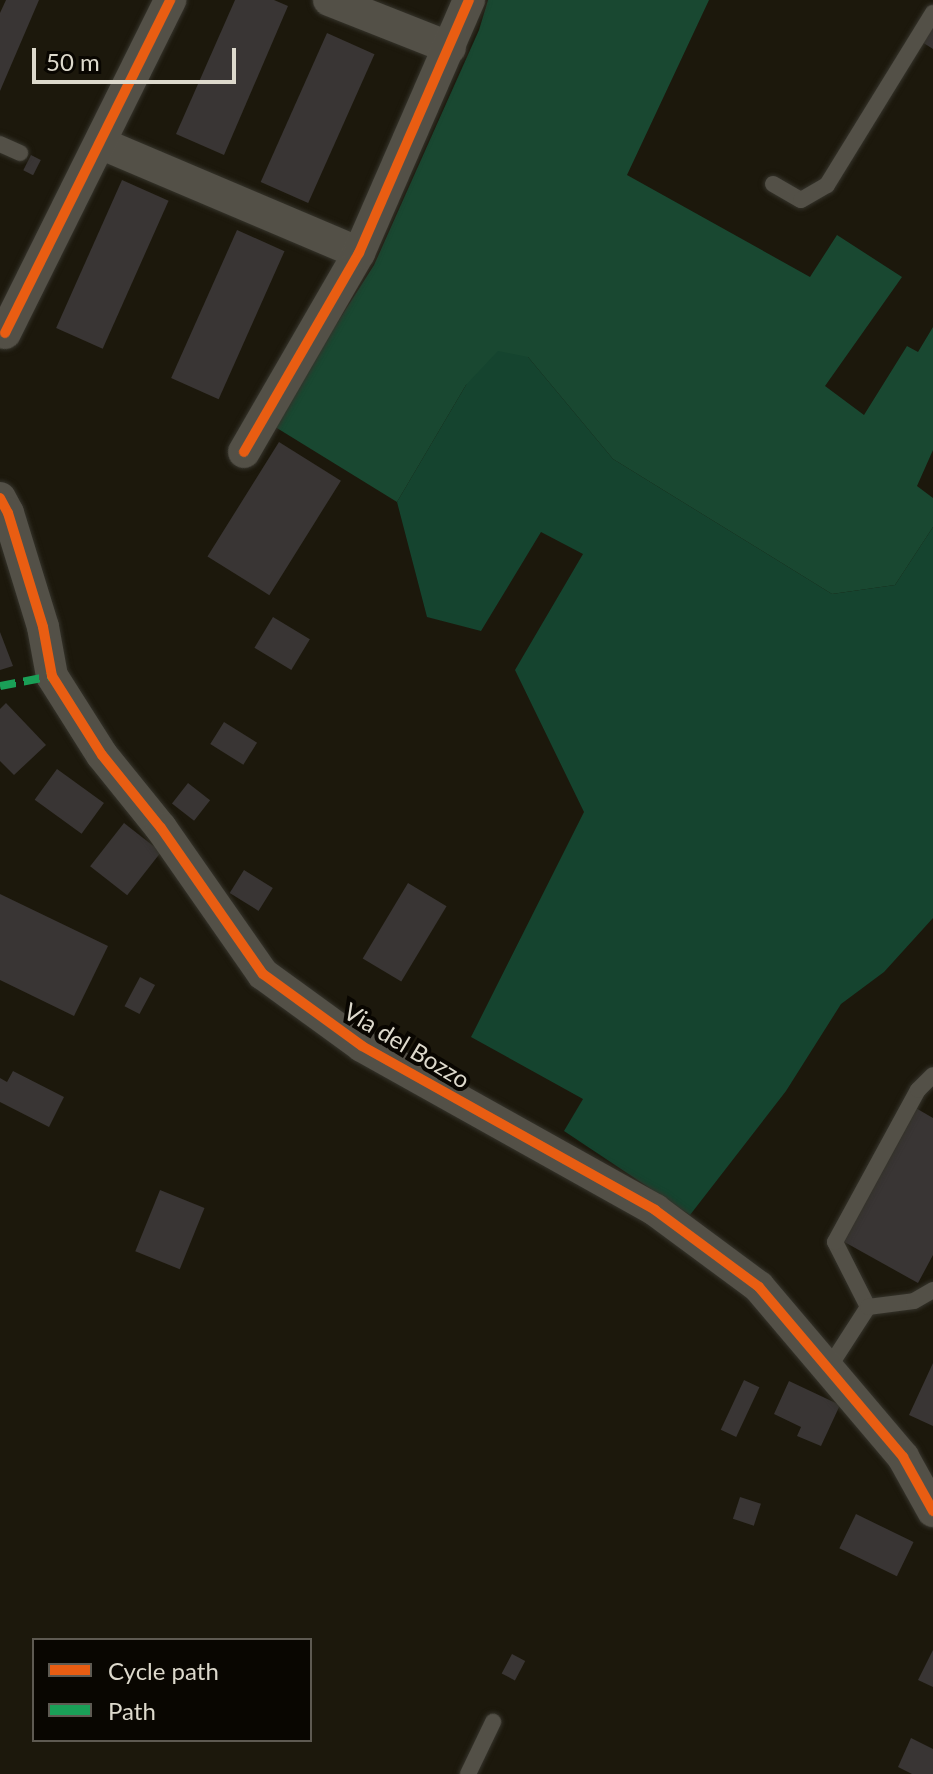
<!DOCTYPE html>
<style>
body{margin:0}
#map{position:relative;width:933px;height:1774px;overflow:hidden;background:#1c180c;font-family:Lato,sans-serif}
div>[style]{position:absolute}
.green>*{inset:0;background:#194831}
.forest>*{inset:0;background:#15442f}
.building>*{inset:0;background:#393534;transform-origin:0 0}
.roads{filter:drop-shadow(0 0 2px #35332b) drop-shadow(0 0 2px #35332b)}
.lane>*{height:16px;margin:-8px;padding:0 8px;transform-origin:8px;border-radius:8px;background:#535047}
.street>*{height:32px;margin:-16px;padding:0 16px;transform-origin:16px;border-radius:16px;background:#535047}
.quiet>*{height:8px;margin-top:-4px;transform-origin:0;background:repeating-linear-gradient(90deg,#1a9f57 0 16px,transparent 0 24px)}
.cycleway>*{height:10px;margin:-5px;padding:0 5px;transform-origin:5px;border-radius:5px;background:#e95d12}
span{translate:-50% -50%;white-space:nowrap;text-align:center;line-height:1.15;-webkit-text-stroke:8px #090601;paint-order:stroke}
.street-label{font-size:24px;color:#ddd9cc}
.legend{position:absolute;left:32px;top:1638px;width:280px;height:104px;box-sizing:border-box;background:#090601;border:2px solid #5e5a52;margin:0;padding:10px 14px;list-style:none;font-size:24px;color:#ddd9cc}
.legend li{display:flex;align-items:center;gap:16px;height:40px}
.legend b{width:40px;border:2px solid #5e5a52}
.scale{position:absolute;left:32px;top:48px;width:204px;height:36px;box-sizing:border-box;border:4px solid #ddd9cc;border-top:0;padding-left:10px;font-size:24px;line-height:28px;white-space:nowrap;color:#ddd9cc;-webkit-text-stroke:6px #090601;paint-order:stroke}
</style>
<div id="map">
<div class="green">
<i style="clip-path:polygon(488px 0,709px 0,627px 175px,810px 277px,837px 235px,902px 277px,825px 386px,864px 415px,907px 346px,918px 352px,933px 327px,933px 450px,917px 486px,933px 498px,933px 527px,895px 585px,832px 594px,613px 459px,528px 357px,466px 385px,397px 502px,272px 425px,374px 265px,479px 30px)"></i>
</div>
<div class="forest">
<i style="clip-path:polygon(498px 351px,528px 357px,613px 459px,832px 594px,895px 585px,933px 527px,933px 918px,884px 972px,841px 1004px,786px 1091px,690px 1215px,564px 1131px,583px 1099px,471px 1037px,584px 812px,515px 670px,583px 554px,541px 532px,481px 631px,427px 617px,397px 502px,466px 385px)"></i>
</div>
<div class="building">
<i style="clip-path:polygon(6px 0,39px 0,0 91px,0 13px)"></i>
<i style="clip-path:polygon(235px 0,274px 0,288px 6px,224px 155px,176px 134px)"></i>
<i style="clip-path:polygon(933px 26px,933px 49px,922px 42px)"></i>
<i style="left:327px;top:33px;width:52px;height:163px;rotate:24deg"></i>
<i style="left:31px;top:155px;width:11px;height:17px;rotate:27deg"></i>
<i style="left:122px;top:180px;width:51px;height:162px;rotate:24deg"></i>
<i style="left:237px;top:230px;width:52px;height:162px;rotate:24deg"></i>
<i style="left:279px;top:442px;width:73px;height:135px;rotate:32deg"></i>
<i style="left:273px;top:617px;width:43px;height:36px;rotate:31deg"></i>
<i style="clip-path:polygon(0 632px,13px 666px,0 670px)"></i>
<i style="clip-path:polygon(6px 703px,46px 745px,14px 775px,0 761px,0 709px)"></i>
<i style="left:224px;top:722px;width:39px;height:26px;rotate:32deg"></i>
<i style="left:57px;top:769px;width:58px;height:38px;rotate:36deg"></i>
<i style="left:188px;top:783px;width:28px;height:26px;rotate:38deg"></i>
<i style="left:124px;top:823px;width:47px;height:55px;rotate:38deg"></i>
<i style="left:244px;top:870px;width:34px;height:27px;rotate:32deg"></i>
<i style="left:408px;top:883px;width:45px;height:88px;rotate:31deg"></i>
<i style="clip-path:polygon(0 894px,108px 946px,74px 1016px,0 980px)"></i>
<i style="left:140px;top:977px;width:17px;height:33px;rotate:28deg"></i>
<i style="clip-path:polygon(13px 1071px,64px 1097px,49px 1127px,0 1102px,0 1078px,7px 1082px)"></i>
<i style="clip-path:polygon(914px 1107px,933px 1118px,933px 1255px,918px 1283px,839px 1239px)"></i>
<i style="left:160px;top:1190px;width:48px;height:66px;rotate:22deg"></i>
<i style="clip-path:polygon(933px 1363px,933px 1426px,909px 1415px)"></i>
<i style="left:744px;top:1380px;width:17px;height:55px;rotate:25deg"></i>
<i style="clip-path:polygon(789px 1381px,840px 1405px,821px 1446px,797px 1436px,801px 1427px,774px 1414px)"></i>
<i style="left:740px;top:1497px;width:22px;height:23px;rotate:18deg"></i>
<i style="left:856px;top:1514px;width:64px;height:38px;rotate:26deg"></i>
<i style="clip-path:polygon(933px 1650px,933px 1687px,918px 1680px)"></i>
<i style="left:512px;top:1654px;width:15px;height:22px;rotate:28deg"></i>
<i style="clip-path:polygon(911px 1738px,933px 1749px,933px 1774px,912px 1774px,898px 1767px)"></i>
</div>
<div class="roads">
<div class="lane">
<i style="left:0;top:144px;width:22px;rotate:24deg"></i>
<i style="left:773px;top:184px;width:32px;rotate:30deg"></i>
<i style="left:801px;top:200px;width:30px;rotate:-30deg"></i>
<i style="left:827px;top:185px;width:202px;rotate:-58.4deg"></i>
<i style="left:868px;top:1307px;width:73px;rotate:-116.9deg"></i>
<i style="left:835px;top:1242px;width:173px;rotate:-61.4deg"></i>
<i style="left:918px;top:1090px;width:21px;rotate:-45deg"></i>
<i style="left:828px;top:1369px;width:74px;rotate:-57.2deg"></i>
<i style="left:868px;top:1307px;width:46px;rotate:-7.4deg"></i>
<i style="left:914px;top:1301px;width:22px;rotate:-30deg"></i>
<i style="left:468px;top:1774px;width:58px;rotate:-64.3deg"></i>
</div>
<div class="street">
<i style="left:329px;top:0;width:130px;rotate:21.6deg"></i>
<i style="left:100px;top:143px;width:281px;rotate:23deg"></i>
<i style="left:5px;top:333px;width:372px;rotate:-63.6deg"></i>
<i style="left:244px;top:452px;width:230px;rotate:-60deg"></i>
<i style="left:359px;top:253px;width:276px;rotate:-66.5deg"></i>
<i style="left:0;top:498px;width:17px;rotate:62deg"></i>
<i style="left:8px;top:513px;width:119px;rotate:72.9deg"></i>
<i style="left:43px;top:627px;width:50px;rotate:79.6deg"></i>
<i style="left:52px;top:676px;width:93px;rotate:57.7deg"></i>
<i style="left:102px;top:755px;width:94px;rotate:51.1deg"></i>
<i style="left:161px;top:828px;width:178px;rotate:55.1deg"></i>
<i style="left:263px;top:974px;width:122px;rotate:36deg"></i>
<i style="left:362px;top:1046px;width:336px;rotate:29.2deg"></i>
<i style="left:655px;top:1210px;width:129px;rotate:36.5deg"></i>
<i style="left:759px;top:1287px;width:223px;rotate:49.7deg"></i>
<i style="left:903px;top:1457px;width:62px;rotate:60.9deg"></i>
</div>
</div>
<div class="quiet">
<i style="left:0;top:686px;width:53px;rotate:-10.9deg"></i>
</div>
<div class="cycleway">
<i style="left:5px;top:333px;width:372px;rotate:-63.6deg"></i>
<i style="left:244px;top:452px;width:230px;rotate:-60deg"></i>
<i style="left:359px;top:253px;width:276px;rotate:-66.5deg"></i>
<i style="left:0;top:498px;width:17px;rotate:62deg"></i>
<i style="left:8px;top:513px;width:119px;rotate:72.9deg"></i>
<i style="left:43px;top:627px;width:50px;rotate:79.6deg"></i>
<i style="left:52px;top:676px;width:93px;rotate:57.7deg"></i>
<i style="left:102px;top:755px;width:94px;rotate:51.1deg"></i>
<i style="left:161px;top:828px;width:178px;rotate:55.1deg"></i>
<i style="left:263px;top:974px;width:122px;rotate:36deg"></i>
<i style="left:362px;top:1046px;width:336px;rotate:29.2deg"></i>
<i style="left:655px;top:1210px;width:129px;rotate:36.5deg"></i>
<i style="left:759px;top:1287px;width:223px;rotate:49.7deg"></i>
<i style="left:903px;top:1457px;width:62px;rotate:60.9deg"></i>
</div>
<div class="street-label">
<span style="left:407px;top:1045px;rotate:31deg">Via del Bozzo</span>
</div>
<ul class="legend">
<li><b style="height:10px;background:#e95d12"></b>Cycle path</li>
<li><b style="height:10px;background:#1a9f57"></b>Path</li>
</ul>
<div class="scale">50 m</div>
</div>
